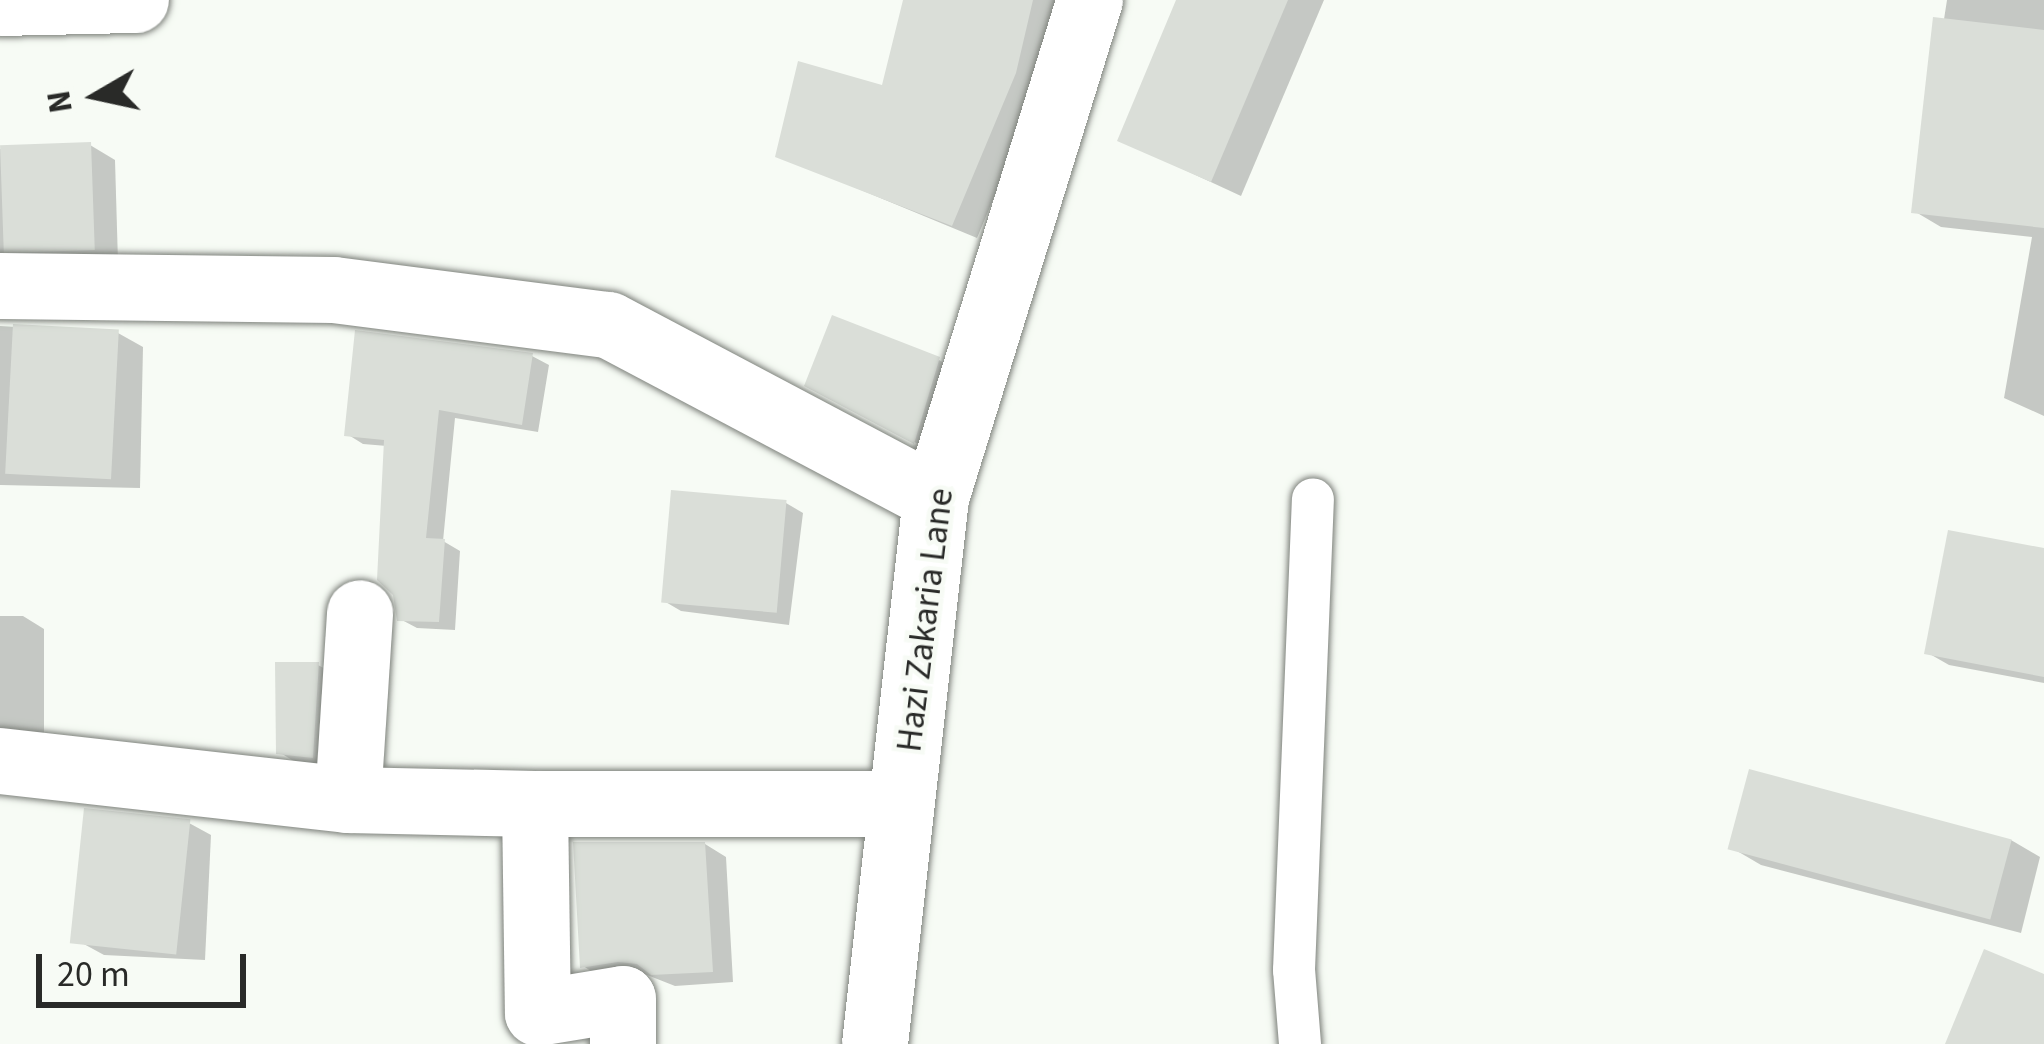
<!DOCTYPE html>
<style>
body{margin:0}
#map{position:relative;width:2044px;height:1044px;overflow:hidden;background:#f7fbf5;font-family:"Source Sans 3",sans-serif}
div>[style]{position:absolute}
.shadow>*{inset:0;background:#0003}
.building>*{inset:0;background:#daded8;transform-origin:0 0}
.roads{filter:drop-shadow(0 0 3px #7e827c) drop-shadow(0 0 3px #7e827c)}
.lane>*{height:42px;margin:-21px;padding:0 21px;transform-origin:21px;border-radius:21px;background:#fff}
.street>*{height:66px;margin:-33px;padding:0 33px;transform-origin:33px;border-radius:33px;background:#fff}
span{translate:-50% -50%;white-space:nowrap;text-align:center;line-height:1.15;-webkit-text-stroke:9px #f7fbf5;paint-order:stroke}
.street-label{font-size:36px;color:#292a28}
.north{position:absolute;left:36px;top:36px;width:120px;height:120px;-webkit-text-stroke:9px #f7fbf5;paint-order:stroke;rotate:261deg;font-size:33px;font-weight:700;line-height:48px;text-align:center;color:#292a28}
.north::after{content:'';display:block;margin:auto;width:42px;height:54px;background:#292a28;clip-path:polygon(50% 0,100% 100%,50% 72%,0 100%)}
.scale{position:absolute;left:36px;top:954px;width:210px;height:54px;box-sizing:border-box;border:6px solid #292a28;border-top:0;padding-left:15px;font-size:36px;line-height:42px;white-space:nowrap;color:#292a28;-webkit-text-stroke:9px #f7fbf5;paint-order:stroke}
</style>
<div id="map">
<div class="shadow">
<i style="clip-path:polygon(906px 0,1061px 0,1040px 87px,977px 238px,779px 156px,885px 88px)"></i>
<i style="clip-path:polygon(1180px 0,1324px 0,1241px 196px,1120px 140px)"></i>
<i style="clip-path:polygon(1947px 0,2044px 0,2044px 416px,2004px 398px,2032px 237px,1941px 227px,1914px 211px)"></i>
<i style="clip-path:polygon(90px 145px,115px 160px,118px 262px,0 273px,0 149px)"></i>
<i style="clip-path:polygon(0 326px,118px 333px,143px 347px,140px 488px,0 485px)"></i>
<i style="clip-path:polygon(532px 356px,549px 365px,538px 432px,455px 418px,443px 541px,460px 551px,455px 630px,417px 628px,400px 619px,387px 446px,363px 444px,347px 434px)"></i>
<i style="clip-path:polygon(939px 360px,960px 373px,935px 453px,830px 397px)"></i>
<i style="clip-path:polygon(786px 503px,803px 513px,789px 625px,681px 611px,664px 601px)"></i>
<i style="clip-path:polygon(2044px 551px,2044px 683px,1949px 665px,1928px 653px)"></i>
<i style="clip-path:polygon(0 616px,23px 616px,44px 629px,44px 737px,0 738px)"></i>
<i style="clip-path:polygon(318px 665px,340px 677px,334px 769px,300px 765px,279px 752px)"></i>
<i style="clip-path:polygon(189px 823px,211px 835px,205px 960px,104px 955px,82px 943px)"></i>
<i style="clip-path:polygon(2011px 840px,2040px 857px,2021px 933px,1761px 865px,1732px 848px)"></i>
<i style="clip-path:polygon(705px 844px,726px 857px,733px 982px,675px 986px,642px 973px,604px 979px,583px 966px)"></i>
</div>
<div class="building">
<i style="clip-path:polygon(903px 0,1033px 0,1016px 73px,952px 226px,775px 157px,798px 61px,882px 85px)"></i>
<i style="clip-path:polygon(1176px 0,1288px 0,1211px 182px,1117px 141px)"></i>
<i style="clip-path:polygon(1933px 17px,2044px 30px,2044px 228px,1911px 213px)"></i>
<i style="left:91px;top:142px;width:108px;height:91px;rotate:88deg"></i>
<i style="clip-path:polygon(832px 315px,940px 357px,914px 444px,804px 386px)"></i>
<i style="left:13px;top:324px;width:106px;height:150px;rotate:3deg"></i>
<i style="clip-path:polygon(355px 330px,533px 353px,522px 425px,439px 410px,426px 538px,445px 539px,439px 622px,397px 621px,393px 595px,377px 580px,384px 440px,344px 436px)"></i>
<i style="left:671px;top:490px;width:116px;height:113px;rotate:5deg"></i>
<i style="clip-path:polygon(1948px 530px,2044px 548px,2044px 677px,1924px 654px)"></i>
<i style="clip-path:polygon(275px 662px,319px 662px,313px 758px,276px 754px)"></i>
<i style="left:1749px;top:769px;width:272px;height:83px;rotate:15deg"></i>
<i style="left:84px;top:808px;width:107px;height:136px;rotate:6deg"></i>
<i style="clip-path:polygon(573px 842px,705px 842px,713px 972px,651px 975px,637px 964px,618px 962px,580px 968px)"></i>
<i style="clip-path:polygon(1984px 949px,2044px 974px,2044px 1044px,1945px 1044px)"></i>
</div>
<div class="roads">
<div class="lane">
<i style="left:1300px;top:1044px;width:74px;rotate:-94.6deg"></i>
<i style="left:1294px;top:970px;width:471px;rotate:-87.7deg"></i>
</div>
<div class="street">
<i style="left:0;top:3px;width:136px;rotate:-1.3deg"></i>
<i style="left:0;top:286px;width:334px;rotate:0.7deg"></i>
<i style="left:334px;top:290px;width:277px;rotate:7.3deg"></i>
<i style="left:609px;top:325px;width:370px;rotate:27.9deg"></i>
<i style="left:0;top:761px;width:350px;rotate:6.4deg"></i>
<i style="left:348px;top:800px;width:187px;rotate:1.2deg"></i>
<i style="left:535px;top:804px;width:209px;rotate:89.2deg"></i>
<i style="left:538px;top:1013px;width:86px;rotate:-9.4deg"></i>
<i style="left:623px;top:999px;width:45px;rotate:90deg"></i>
<i style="left:348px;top:800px;width:187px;rotate:-86.3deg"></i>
<i style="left:535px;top:804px;width:366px"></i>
<i style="left:875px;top:1044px;width:549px;rotate:-83.63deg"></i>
<i style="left:936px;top:498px;width:521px;rotate:-72.82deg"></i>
</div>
</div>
<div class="street-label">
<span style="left:925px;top:620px;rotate:-83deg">Hazi Zakaria Lane</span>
</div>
<div class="north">N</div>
<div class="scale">20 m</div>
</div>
